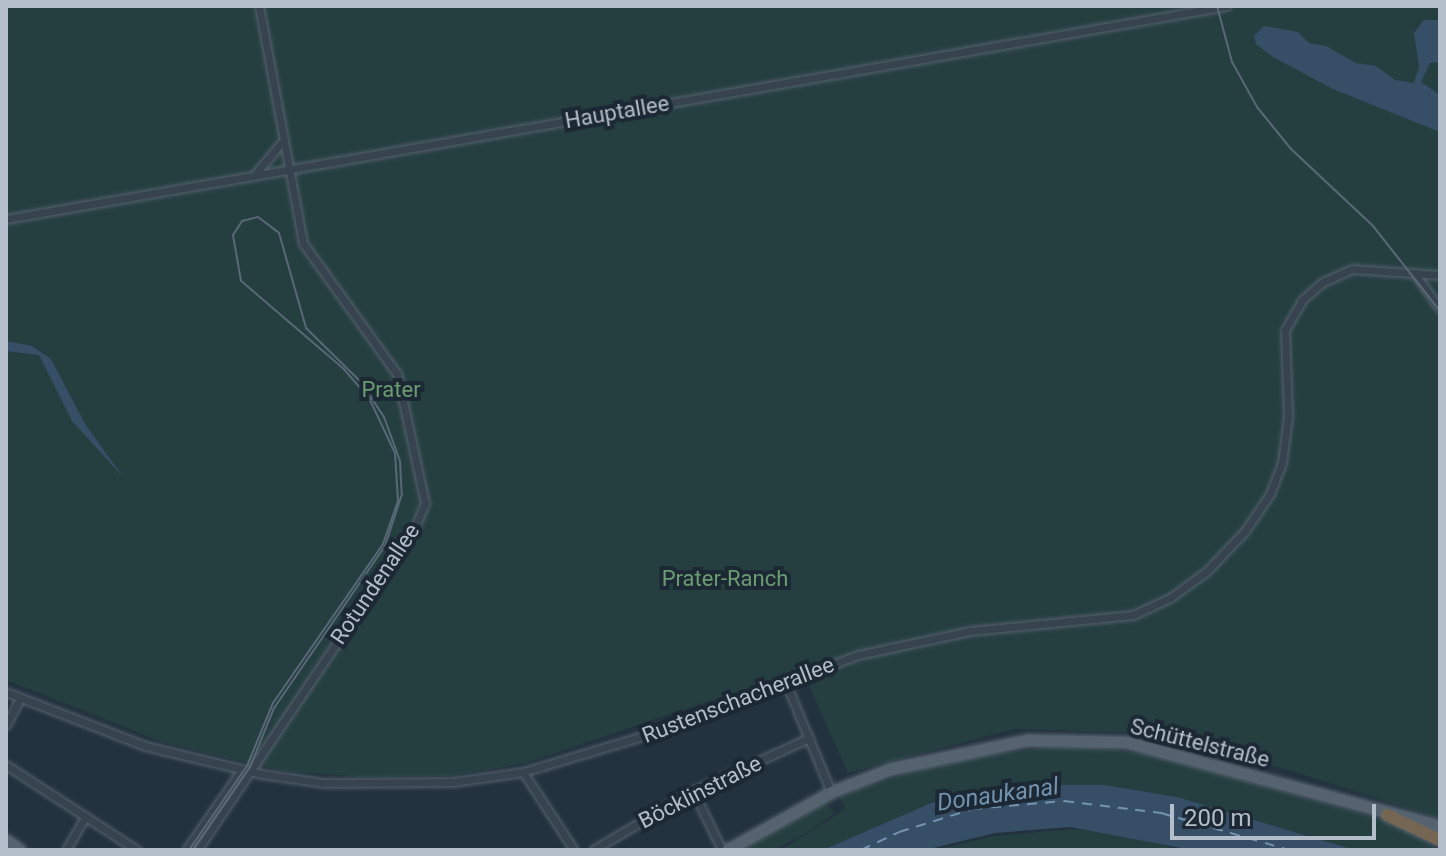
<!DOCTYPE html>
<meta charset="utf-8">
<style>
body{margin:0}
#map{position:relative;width:1446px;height:856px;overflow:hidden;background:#23323f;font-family:Roboto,sans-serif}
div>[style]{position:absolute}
.green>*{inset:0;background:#253f40}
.water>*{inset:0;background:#364f67}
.ferry>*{height:2px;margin-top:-1px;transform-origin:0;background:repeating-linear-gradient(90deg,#7292ae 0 10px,transparent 0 18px)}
.roads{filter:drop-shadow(0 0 2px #55616d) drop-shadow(0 0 2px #55616d)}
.minor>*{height:7px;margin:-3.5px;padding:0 3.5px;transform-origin:3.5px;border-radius:3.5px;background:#37434f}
.primary>*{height:11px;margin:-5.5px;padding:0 5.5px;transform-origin:5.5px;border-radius:5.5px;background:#55626f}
.motorway>*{height:12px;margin:-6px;padding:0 6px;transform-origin:6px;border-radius:6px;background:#756654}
.tram>*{height:2px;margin:-1px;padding:0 1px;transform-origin:1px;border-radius:1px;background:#596876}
span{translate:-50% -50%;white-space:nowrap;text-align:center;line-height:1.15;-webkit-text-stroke:8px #1c2834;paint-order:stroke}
.street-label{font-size:22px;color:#b4beca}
.park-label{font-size:22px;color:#6a9c71}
.water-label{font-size:24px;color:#7292ae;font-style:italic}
.frame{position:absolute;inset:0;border:8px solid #b4beca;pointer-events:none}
.scale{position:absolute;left:1170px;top:804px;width:206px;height:36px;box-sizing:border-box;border:4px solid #b4beca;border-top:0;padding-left:10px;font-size:24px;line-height:28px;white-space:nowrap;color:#b4beca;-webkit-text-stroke:6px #1c2834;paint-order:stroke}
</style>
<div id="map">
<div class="green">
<i style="clip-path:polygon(6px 6px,1440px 6px,1440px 819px,1299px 773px,1147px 733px,1014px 729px,848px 773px,806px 679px,792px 673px,526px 763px,451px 776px,364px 777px,282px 771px,162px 742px,6px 680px)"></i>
<i style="clip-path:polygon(1046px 747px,1095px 747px,1159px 756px,1394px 823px,1440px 850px,1355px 850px,1177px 797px,1105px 785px,982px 791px,931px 803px,823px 850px,781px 850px,846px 809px,839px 797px,856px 790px,946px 761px)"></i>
<i style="clip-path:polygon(826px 803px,835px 813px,808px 832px,774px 850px,741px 850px)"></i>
<i style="clip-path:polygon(1074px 829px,1122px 834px,1181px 850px,935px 850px,994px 836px)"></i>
</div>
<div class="water">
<i style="clip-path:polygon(1424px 20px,1440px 20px,1440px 62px,1430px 63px,1421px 82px,1440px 95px,1440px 132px,1333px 89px,1273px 57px,1256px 44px,1254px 36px,1264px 26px,1298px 32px,1309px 43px,1326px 46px,1356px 63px,1376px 66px,1395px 80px,1414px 83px,1419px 67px,1414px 33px)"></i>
<i style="clip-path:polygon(6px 341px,32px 346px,51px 359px,85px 424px,123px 477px,72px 421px,39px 355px,6px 351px)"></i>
<i style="clip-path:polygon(1031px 785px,1105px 785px,1177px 797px,1355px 850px,1192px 850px,1070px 827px,995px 833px,925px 850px,823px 850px,931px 803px)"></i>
</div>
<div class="ferry">
<i style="left:861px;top:850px;width:42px;rotate:-25.3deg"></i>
<i style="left:899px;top:832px;width:77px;rotate:-17.3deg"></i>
<i style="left:973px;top:809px;width:91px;rotate:-5deg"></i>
<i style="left:1064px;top:801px;width:98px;rotate:7.1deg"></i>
<i style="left:1161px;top:813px;width:133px;rotate:16.1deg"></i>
</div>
<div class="roads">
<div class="minor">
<i style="left:256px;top:173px;width:39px;rotate:-50deg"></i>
<i style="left:6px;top:219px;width:1239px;rotate:-9.9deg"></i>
<i style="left:1414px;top:273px;width:44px;rotate:54.2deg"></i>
<i style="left:785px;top:681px;width:120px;rotate:67.5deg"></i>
<i style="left:6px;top:692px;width:149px;rotate:21.2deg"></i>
<i style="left:145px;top:746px;width:120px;rotate:13.5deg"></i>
<i style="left:262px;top:774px;width:63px;rotate:8.3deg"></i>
<i style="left:324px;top:783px;width:129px;rotate:-0.4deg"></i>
<i style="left:453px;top:782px;width:71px;rotate:-8.1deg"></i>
<i style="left:523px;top:772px;width:118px;rotate:-16.7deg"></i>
<i style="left:636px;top:738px;width:237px;rotate:-20.5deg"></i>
<i style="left:858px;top:655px;width:115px;rotate:-12.1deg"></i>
<i style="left:970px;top:631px;width:164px;rotate:-5.6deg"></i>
<i style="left:1133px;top:615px;width:41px;rotate:-24.7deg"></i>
<i style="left:1170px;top:598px;width:46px;rotate:-36.1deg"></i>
<i style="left:1207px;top:571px;width:55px;rotate:-46.5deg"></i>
<i style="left:1245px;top:531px;width:45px;rotate:-56deg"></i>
<i style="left:1270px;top:494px;width:33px;rotate:-69deg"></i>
<i style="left:1282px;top:463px;width:47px;rotate:-82.7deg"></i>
<i style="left:1288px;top:416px;width:86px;rotate:-92deg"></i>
<i style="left:1285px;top:330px;width:34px;rotate:-60deg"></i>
<i style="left:1302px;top:300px;width:28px;rotate:-41deg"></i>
<i style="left:1323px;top:282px;width:32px;rotate:-24deg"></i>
<i style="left:1352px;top:269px;width:88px;rotate:3.9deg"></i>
<i style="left:6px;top:725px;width:30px;rotate:-62deg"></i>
<i style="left:6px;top:765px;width:156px;rotate:33deg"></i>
<i style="left:523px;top:772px;width:93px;rotate:56.8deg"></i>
<i style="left:693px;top:791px;width:66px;rotate:63.8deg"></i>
<i style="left:66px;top:850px;width:39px;rotate:-60deg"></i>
<i style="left:186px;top:850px;width:98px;rotate:-55.3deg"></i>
<i style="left:197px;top:850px;width:390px;rotate:-56deg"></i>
<i style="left:415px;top:527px;width:26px;rotate:-67deg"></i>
<i style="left:425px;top:503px;width:132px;rotate:-102.2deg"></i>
<i style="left:397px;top:374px;width:161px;rotate:-125.7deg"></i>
<i style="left:303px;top:243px;width:241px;rotate:-100.5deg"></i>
<i style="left:593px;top:850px;width:116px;rotate:-30.5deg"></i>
<i style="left:693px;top:791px;width:128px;rotate:-24.6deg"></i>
</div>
<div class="primary">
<i style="left:6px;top:840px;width:17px;rotate:36deg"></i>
<i style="left:727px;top:850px;width:119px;rotate:-29.1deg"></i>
<i style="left:831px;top:792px;width:63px;rotate:-21.3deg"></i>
<i style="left:890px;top:769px;width:141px;rotate:-11.9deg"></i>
<i style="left:1028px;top:740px;width:98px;rotate:1.2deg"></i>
<i style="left:1126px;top:742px;width:325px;rotate:15deg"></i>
</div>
<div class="motorway">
<i style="left:1387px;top:815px;width:59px;rotate:25.3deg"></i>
</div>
</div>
<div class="tram">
<i style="left:1217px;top:6px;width:58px;rotate:75deg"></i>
<i style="left:1232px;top:62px;width:51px;rotate:60.9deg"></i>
<i style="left:1257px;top:107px;width:54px;rotate:51deg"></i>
<i style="left:1291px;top:149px;width:112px;rotate:43.2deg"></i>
<i style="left:1373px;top:226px;width:108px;rotate:51.8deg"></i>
<i style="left:189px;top:850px;width:102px;rotate:-55.4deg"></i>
<i style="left:247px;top:766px;width:68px;rotate:-67.6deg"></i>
<i style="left:273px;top:703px;width:193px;rotate:-55.3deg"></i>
<i style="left:383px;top:544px;width:46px;rotate:-70.8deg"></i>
<i style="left:398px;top:501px;width:48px;rotate:-93.6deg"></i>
<i style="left:395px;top:453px;width:61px;rotate:-115.3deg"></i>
<i style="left:369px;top:398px;width:37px;rotate:-131deg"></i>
<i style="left:345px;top:370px;width:137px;rotate:-139.4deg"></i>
<i style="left:241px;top:281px;width:47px;rotate:-99.9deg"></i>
<i style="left:233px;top:235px;width:17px;rotate:-57deg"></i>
<i style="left:242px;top:221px;width:16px;rotate:-14deg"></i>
<i style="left:258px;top:217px;width:26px;rotate:37deg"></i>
<i style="left:279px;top:233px;width:99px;rotate:74.1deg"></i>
<i style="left:306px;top:328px;width:77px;rotate:44.5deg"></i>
<i style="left:361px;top:382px;width:42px;rotate:56.7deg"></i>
<i style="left:384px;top:417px;width:47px;rotate:70deg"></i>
<i style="left:400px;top:461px;width:33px;rotate:87deg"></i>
<i style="left:402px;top:494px;width:55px;rotate:108.1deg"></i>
<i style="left:385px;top:546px;width:196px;rotate:124.4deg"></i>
<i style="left:274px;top:708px;width:64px;rotate:112.1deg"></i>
<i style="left:250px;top:767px;width:101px;rotate:124.5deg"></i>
</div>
<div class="street-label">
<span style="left:617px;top:112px;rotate:-10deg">Hauptallee</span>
<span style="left:375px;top:584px;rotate:-56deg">Rotundenallee</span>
<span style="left:738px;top:700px;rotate:-21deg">Rustenschacherallee</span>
<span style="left:1200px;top:743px;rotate:14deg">Schüttelstraße</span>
<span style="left:700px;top:792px;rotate:-27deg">Böcklinstraße</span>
</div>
<div class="park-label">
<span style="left:391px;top:390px">Prater</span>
<span style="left:725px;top:579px">Prater-Ranch</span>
</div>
<div class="water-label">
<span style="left:998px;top:795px;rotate:-8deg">Donaukanal</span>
</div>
<div class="frame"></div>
<div class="scale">200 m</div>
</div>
